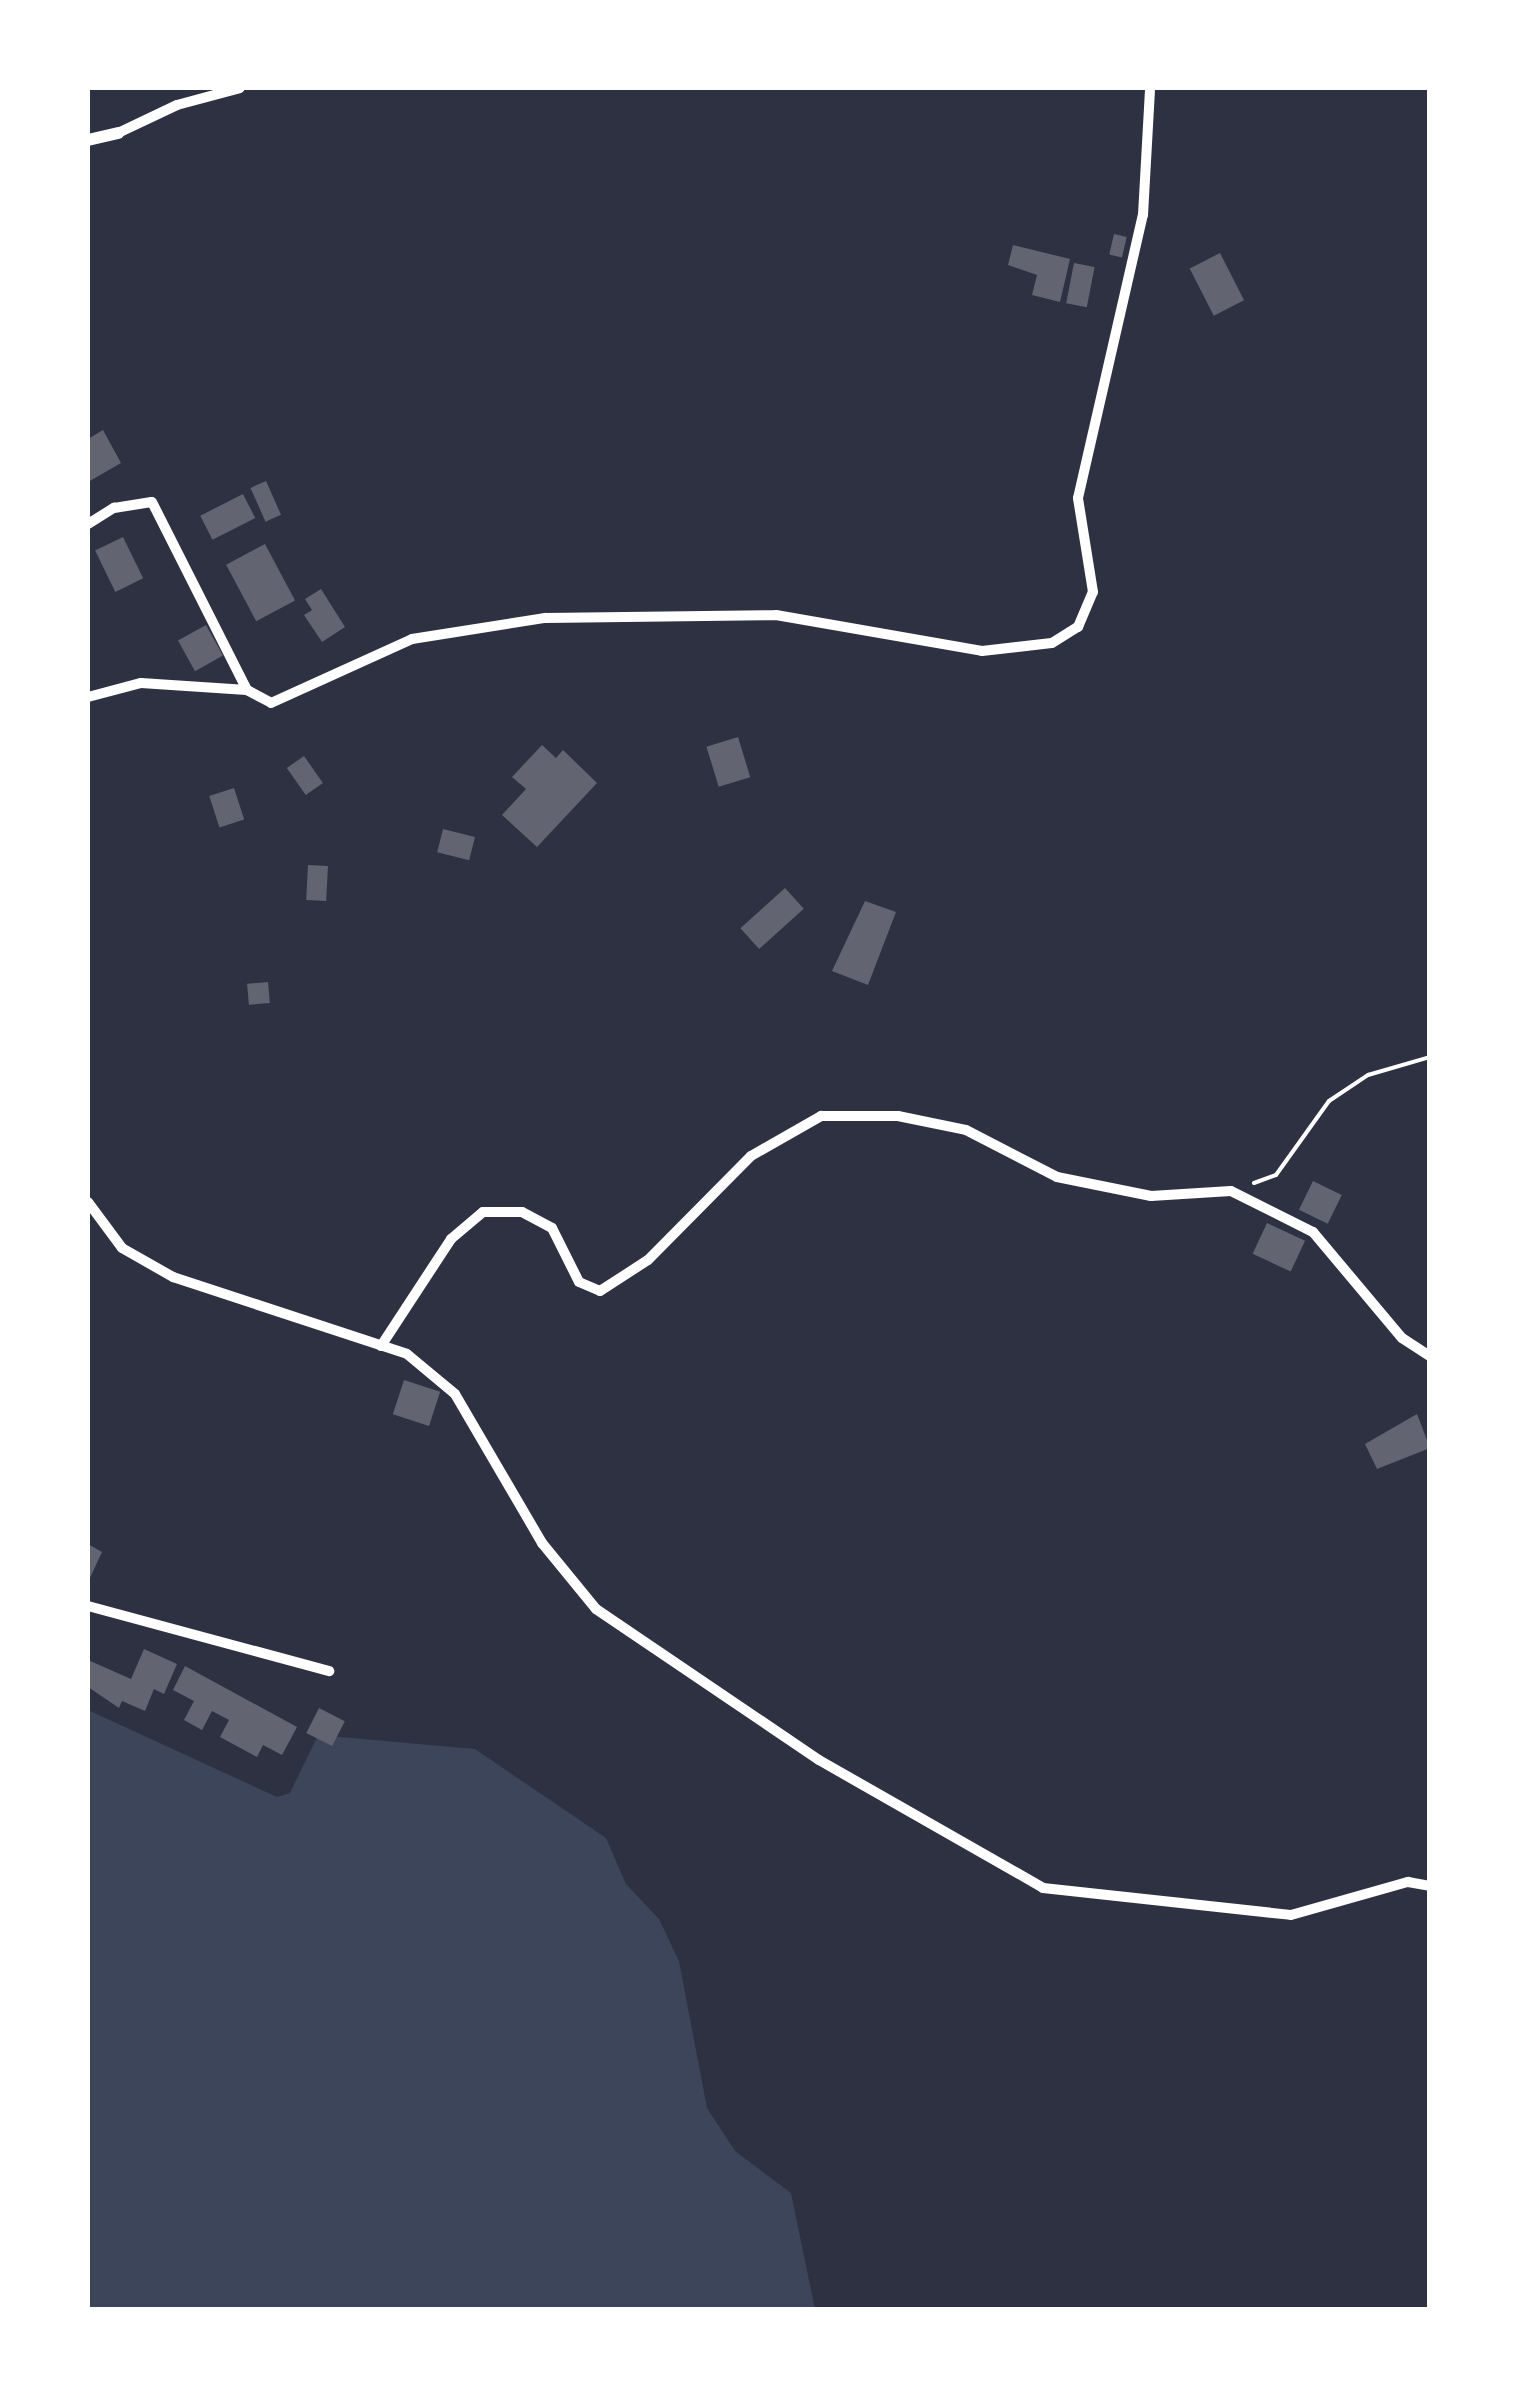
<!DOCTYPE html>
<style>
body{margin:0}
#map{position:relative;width:1517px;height:2397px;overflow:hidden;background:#2d3142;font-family:"Sofia Sans Condensed",sans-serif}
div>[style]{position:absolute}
.green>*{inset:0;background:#3c4559}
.building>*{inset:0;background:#626471;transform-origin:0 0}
.path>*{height:4px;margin:-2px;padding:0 2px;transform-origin:2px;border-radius:2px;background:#fff}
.minor>*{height:10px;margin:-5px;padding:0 5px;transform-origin:5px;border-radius:5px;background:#fff}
.tertiary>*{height:12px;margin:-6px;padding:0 6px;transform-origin:6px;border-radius:6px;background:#fff}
span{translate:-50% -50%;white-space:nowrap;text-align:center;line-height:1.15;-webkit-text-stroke:8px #fff;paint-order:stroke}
.frame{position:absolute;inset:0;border:90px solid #fff;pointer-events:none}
</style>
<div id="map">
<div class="green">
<i style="clip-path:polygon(88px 1710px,277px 1797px,290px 1793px,318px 1735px,475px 1749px,606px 1838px,626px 1884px,659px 1919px,679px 1961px,707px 2108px,735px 2151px,791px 2193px,815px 2309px,88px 2310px)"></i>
</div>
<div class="building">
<i style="left:1114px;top:234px;width:13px;height:21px;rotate:13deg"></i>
<i style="clip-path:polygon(1013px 245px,1070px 259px,1060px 302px,1032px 295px,1037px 275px,1008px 265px)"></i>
<i style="left:1220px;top:253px;width:53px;height:34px;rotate:63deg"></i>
<i style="left:1074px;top:263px;width:21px;height:41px;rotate:11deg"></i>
<i style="clip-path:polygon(103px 430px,121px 463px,88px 482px,88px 439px)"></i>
<i style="left:266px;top:481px;width:37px;height:17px;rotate:66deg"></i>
<i style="left:243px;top:494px;width:27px;height:48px;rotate:63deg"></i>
<i style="left:123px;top:537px;width:46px;height:31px;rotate:64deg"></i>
<i style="left:265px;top:544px;width:64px;height:44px;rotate:62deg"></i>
<i style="clip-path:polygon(321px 589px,345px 627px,322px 642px,304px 615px,312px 610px,305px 599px)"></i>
<i style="left:206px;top:625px;width:35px;height:32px;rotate:61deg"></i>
<i style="left:738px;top:737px;width:42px;height:33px;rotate:73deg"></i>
<i style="clip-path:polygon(542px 745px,556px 758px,563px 750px,597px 783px,537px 847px,502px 815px,526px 789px,512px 777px)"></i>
<i style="left:304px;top:756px;width:33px;height:21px;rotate:55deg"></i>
<i style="left:234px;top:788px;width:33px;height:26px;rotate:72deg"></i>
<i style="left:443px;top:829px;width:33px;height:24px;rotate:14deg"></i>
<i style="left:308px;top:865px;width:20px;height:35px;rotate:3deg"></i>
<i style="left:785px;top:888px;width:28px;height:60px;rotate:48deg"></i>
<i style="clip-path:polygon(865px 901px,896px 912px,868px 985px,832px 971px)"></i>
<i style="left:268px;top:982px;width:21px;height:21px;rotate:85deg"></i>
<i style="left:1313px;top:1181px;width:32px;height:32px;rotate:26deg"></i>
<i style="left:1267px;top:1223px;width:42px;height:34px;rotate:25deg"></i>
<i style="left:404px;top:1380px;width:38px;height:36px;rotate:18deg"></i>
<i style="clip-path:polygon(1417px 1414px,1430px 1448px,1377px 1469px,1365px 1444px)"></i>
<i style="clip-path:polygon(88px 1544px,102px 1552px,88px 1582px)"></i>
<i style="clip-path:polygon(144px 1649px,177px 1664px,164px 1694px,154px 1689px,145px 1711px,122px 1701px,119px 1708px,88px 1687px,88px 1660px,131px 1679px)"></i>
<i style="clip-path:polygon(185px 1666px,297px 1727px,282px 1755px,263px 1745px,257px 1757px,220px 1737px,229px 1720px,212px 1711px,202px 1730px,184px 1720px,194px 1701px,173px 1690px)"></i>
<i style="left:319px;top:1708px;width:29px;height:28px;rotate:27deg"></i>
</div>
<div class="path">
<i style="left:1254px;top:1183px;width:23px;rotate:-20deg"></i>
<i style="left:1276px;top:1175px;width:91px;rotate:-54.4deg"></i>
<i style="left:1329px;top:1101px;width:47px;rotate:-33.7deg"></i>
<i style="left:1368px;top:1075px;width:65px;rotate:-16.2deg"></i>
</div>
<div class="minor">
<i style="left:118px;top:133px;width:65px;rotate:-25.4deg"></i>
<i style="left:177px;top:105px;width:65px;rotate:-15.1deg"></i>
<i style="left:88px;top:524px;width:31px;rotate:-32deg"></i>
<i style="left:114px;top:508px;width:38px;rotate:-9deg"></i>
<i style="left:152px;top:502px;width:211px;rotate:63.2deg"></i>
<i style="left:247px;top:690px;width:27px;rotate:28deg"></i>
<i style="left:271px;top:703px;width:155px;rotate:-24.4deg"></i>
<i style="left:412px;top:639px;width:135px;rotate:-9deg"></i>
<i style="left:545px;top:618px;width:231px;rotate:-0.7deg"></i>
<i style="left:776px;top:615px;width:209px;rotate:9.9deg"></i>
<i style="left:982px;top:651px;width:70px;rotate:-6.5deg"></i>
<i style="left:1052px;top:643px;width:31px;rotate:-32deg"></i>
<i style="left:1078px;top:627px;width:38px;rotate:-67deg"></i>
<i style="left:1093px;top:592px;width:95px;rotate:-99.1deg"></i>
<i style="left:1078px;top:498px;width:290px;rotate:-77.1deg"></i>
<i style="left:1143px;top:215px;width:127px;rotate:-86.8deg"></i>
<i style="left:88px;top:697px;width:55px;rotate:-14.8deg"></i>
<i style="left:141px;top:683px;width:106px;rotate:3.8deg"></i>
<i style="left:88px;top:1202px;width:57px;rotate:53.5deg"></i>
<i style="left:122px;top:1248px;width:59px;rotate:29.6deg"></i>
<i style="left:173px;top:1277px;width:246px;rotate:18.2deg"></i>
<i style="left:407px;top:1354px;width:62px;rotate:39.8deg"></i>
<i style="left:455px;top:1394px;width:173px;rotate:59.7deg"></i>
<i style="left:542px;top:1543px;width:85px;rotate:50.7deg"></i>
<i style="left:596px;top:1609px;width:269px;rotate:34.1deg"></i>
<i style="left:819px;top:1760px;width:258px;rotate:29.7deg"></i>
<i style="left:1043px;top:1888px;width:249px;rotate:6.2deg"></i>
<i style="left:1291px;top:1915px;width:122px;rotate:-15.8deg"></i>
<i style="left:1408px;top:1882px;width:22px;rotate:10deg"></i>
<i style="left:381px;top:1346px;width:128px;rotate:-56.8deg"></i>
<i style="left:451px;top:1239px;width:42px;rotate:-40.2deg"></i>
<i style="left:483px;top:1212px;width:39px"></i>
<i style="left:522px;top:1212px;width:34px;rotate:28deg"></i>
<i style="left:552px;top:1228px;width:60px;rotate:63.4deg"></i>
<i style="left:579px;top:1282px;width:23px;rotate:23deg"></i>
<i style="left:600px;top:1291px;width:57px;rotate:-32.9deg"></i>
<i style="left:648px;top:1260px;width:146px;rotate:-45.3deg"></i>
<i style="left:751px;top:1156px;width:81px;rotate:-29.7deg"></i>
<i style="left:821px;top:1116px;width:77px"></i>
<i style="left:898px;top:1116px;width:69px;rotate:11.6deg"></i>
<i style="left:966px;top:1130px;width:102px;rotate:27.3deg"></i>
<i style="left:1057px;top:1177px;width:96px;rotate:11.4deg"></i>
<i style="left:1151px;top:1196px;width:80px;rotate:-3.6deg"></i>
<i style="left:1231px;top:1191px;width:92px;rotate:26.6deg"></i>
<i style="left:1313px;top:1232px;width:138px;rotate:50deg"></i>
<i style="left:1402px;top:1338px;width:33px;rotate:33deg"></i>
<i style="left:88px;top:1606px;width:250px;rotate:15.1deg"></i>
</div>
<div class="tertiary">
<i style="left:88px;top:140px;width:31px;rotate:-13deg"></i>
</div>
<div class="frame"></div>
</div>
